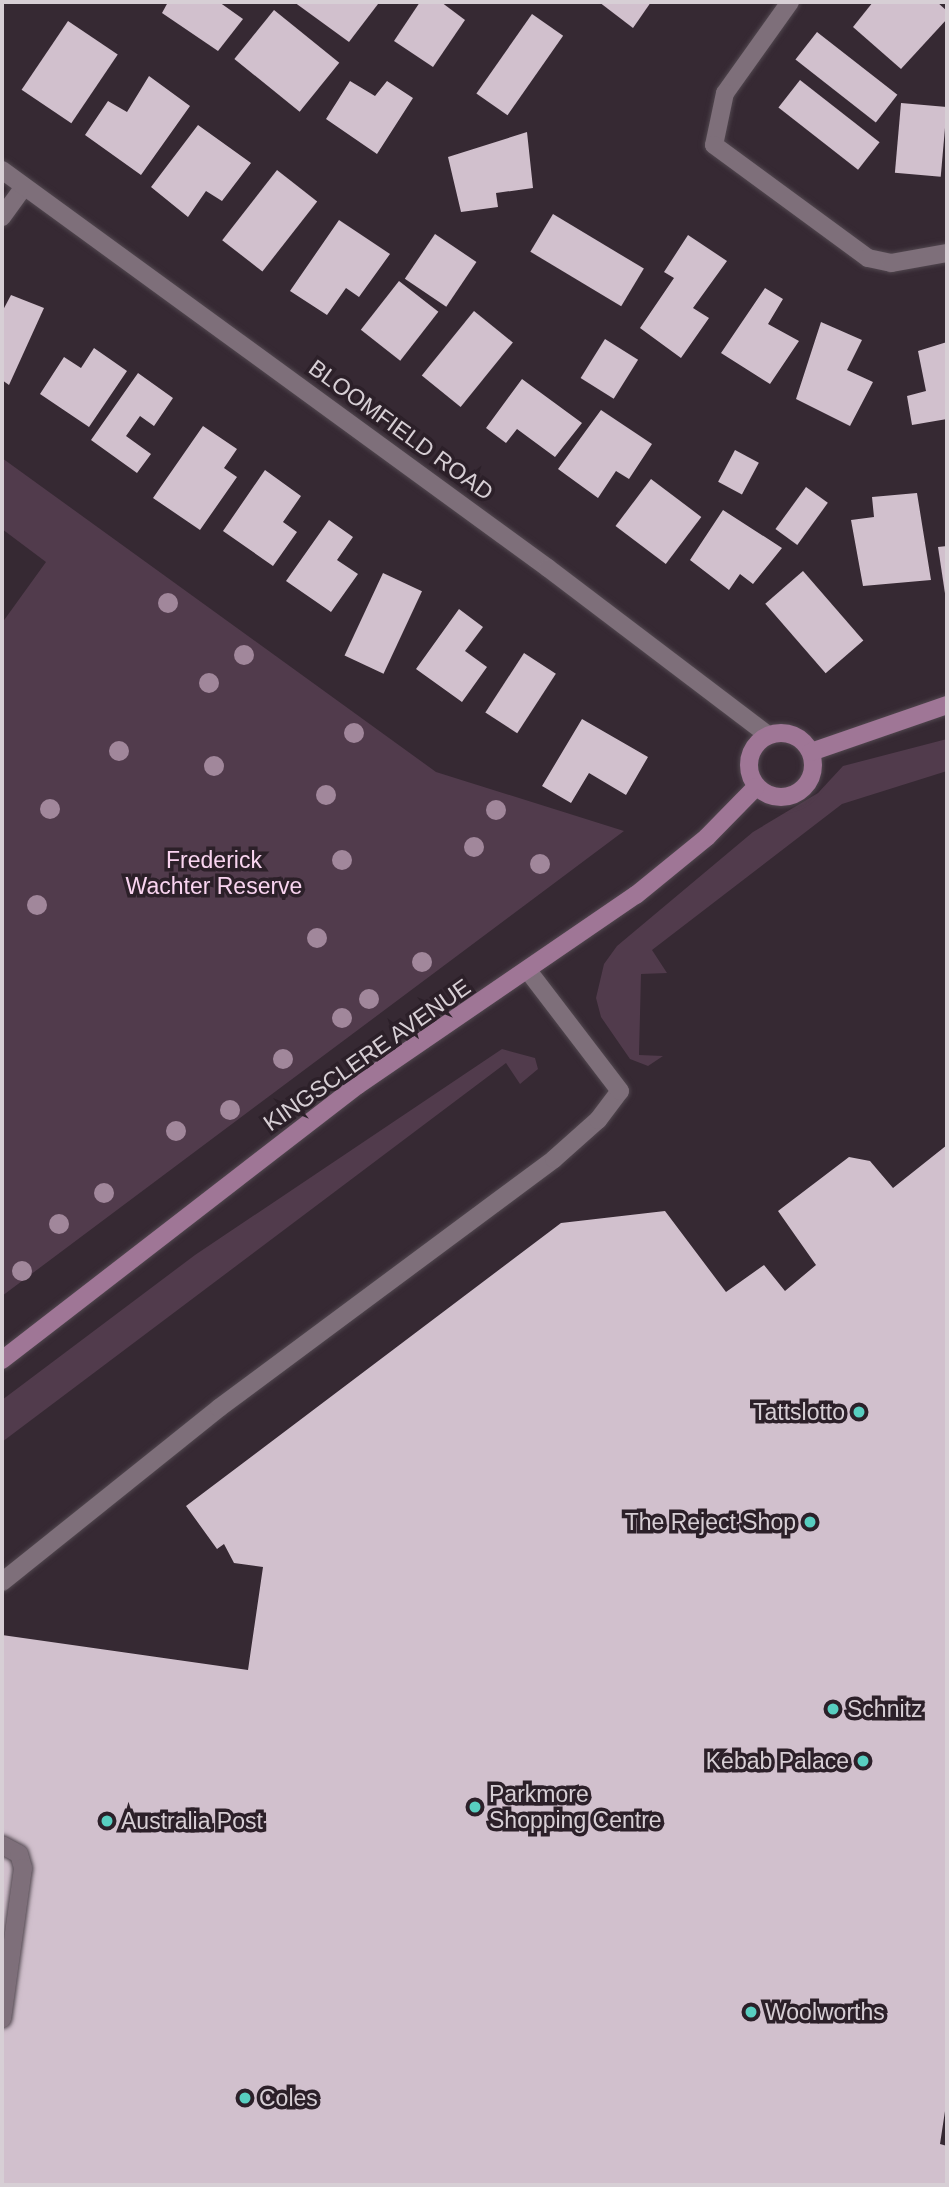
<!DOCTYPE html>
<style>
body{margin:0}
#map{position:relative;width:949px;height:2187px;overflow:hidden;background:#362933;font-family:Arial,sans-serif}
div>[style]{position:absolute}
.green>*{inset:0;background:#513b4c}
.building>*{inset:0;background:#d1c0cd;transform-origin:0 0}
.roads{filter:drop-shadow(0 0 2px #51474f) drop-shadow(0 0 2px #51474f)}
.service>*{height:18px;margin:-9px;padding:0 9px;transform-origin:9px;border-radius:9px;background:#7e6f7a}
.minor>*{height:18px;margin:-9px;padding:0 9px;transform-origin:9px;border-radius:9px;background:#7e6f7a}
.tertiary>*{height:18px;margin:-9px;padding:0 9px;transform-origin:9px;border-radius:9px;background:#7e6f7a}
.secondary>*{height:18px;margin:-9px;padding:0 9px;transform-origin:9px;border-radius:9px;background:#9f7696}
.secondary>.ring{margin:-9px;padding:0;box-sizing:content-box;background:none;border:18px solid #9f7696;border-radius:50%}
.trees>*{width:20px;height:20px;margin:-10px;border-radius:50%;background:#a1879b}
.dots>*{width:19px;height:19px;translate:-50% -50%;box-sizing:border-box;border:4px solid #2c2029;border-radius:50%}
span{translate:-50% -50%;white-space:nowrap;text-align:center;line-height:1.15;-webkit-text-stroke:7px #2c2029;paint-order:stroke}
.street-label{font-size:23px;color:#d7cfd5}
.park-label{font-size:23px;color:#f9d4f0}
.poi-label{font-size:23px;color:#d7cfd5}
.right{translate:-100% -50%;text-align:right}
.left{translate:0 -50%;text-align:left}
.frame{position:absolute;inset:0;border:4px solid #d7cfd5;pointer-events:none}
</style>
<div id="map">
<div class="green">
<i style="clip-path:polygon(2px 458px,436px 772px,624px 831px,2px 1296px,2px 623px,46px 562px,2px 529px)"></i>
<i style="clip-path:polygon(947px 739px,947px 771px,842px 804px,652px 950px,667px 973px,641px 974px,639px 1055px,663px 1056px,648px 1066px,630px 1059px,601px 1017px,596px 998px,604px 964px,617px 946px,753px 832px,818px 793px,843px 766px)"></i>
<i style="clip-path:polygon(502px 1049px,535px 1058px,538px 1069px,520px 1084px,506px 1063px,2px 1442px,2px 1400px,195px 1255px)"></i>
</div>
<div class="building">
<i style="clip-path:polygon(168px 2px,219px 2px,243px 19px,218px 51px,162px 13px)"></i>
<i style="clip-path:polygon(294px 2px,375px 2px,378px 4px,349px 42px)"></i>
<i style="clip-path:polygon(420px 2px,441px 2px,465px 20px,433px 67px,394px 41px)"></i>
<i style="clip-path:polygon(599px 2px,651px 2px,633px 28px)"></i>
<i style="clip-path:polygon(873px 2px,937px 2px,947px 11px,947px 19px,901px 69px,853px 27px)"></i>
<i style="left:274px;top:10px;width:84px;height:63px;rotate:39deg"></i>
<i style="left:532px;top:14px;width:38px;height:97px;rotate:35deg"></i>
<i style="left:68px;top:21px;width:60px;height:83px;rotate:34deg"></i>
<i style="left:817px;top:32px;width:102px;height:35px;rotate:38deg"></i>
<i style="clip-path:polygon(149px 76px,190px 106px,141px 175px,85px 135px,108px 101px,127px 112px)"></i>
<i style="left:800px;top:80px;width:101px;height:35px;rotate:38deg"></i>
<i style="clip-path:polygon(350px 81px,375px 96px,387px 81px,413px 98px,377px 154px,326px 119px)"></i>
<i style="left:901px;top:103px;width:46px;height:70px;rotate:5deg"></i>
<i style="clip-path:polygon(198px 125px,251px 163px,222px 201px,206px 191px,188px 217px,151px 187px)"></i>
<i style="clip-path:polygon(527px 132px,533px 188px,496px 193px,498px 207px,461px 212px,448px 157px)"></i>
<i style="left:277px;top:170px;width:51px;height:89px;rotate:38deg"></i>
<i style="left:553px;top:214px;width:106px;height:44px;rotate:31deg"></i>
<i style="clip-path:polygon(339px 220px,390px 254px,359px 297px,346px 288px,327px 315px,290px 291px)"></i>
<i style="left:435px;top:234px;width:50px;height:54px;rotate:34deg"></i>
<i style="clip-path:polygon(688px 235px,727px 261px,693px 308px,709px 318px,681px 358px,640px 328px,674px 278px,664px 272px)"></i>
<i style="left:399px;top:281px;width:50px;height:62px;rotate:38deg"></i>
<i style="clip-path:polygon(765px 288px,783px 299px,768px 324px,799px 341px,770px 384px,721px 353px)"></i>
<i style="clip-path:polygon(11px 295px,44px 308px,9px 385px,2px 380px,2px 312px)"></i>
<i style="left:474px;top:311px;width:50px;height:83px;rotate:39deg"></i>
<i style="clip-path:polygon(821px 322px,862px 340px,847px 370px,873px 382px,850px 426px,796px 399px)"></i>
<i style="left:605px;top:339px;width:39px;height:46px;rotate:32deg"></i>
<i style="clip-path:polygon(947px 342px,947px 419px,912px 425px,907px 396px,926px 391px,918px 351px)"></i>
<i style="clip-path:polygon(94px 348px,127px 371px,89px 427px,40px 394px,64px 357px,81px 368px)"></i>
<i style="clip-path:polygon(138px 373px,173px 398px,154px 426px,140px 416px,126px 436px,151px 454px,137px 473px,91px 440px)"></i>
<i style="clip-path:polygon(522px 379px,582px 423px,555px 457px,517px 429px,506px 443px,486px 428px)"></i>
<i style="clip-path:polygon(601px 410px,652px 444px,629px 479px,616px 471px,598px 498px,558px 469px)"></i>
<i style="clip-path:polygon(203px 426px,237px 449px,224px 468px,237px 477px,200px 530px,153px 498px)"></i>
<i style="left:735px;top:450px;width:27px;height:36px;rotate:28deg"></i>
<i style="clip-path:polygon(265px 470px,301px 496px,283px 522px,297px 532px,273px 566px,223px 531px)"></i>
<i style="left:651px;top:479px;width:63px;height:59px;rotate:37deg"></i>
<i style="left:806px;top:487px;width:27px;height:52px;rotate:36deg"></i>
<i style="clip-path:polygon(917px 493px,931px 580px,863px 586px,851px 520px,874px 517px,872px 497px)"></i>
<i style="clip-path:polygon(723px 510px,782px 548px,753px 584px,740px 574px,729px 590px,690px 560px)"></i>
<i style="clip-path:polygon(329px 520px,353px 537px,337px 560px,358px 574px,331px 612px,286px 581px)"></i>
<i style="clip-path:polygon(947px 546px,947px 600px,946px 600px,938px 547px)"></i>
<i style="left:803px;top:571px;width:92px;height:50px;rotate:49deg"></i>
<i style="left:383px;top:573px;width:43px;height:91px;rotate:25deg"></i>
<i style="clip-path:polygon(459px 609px,483px 627px,465px 651px,487px 667px,462px 702px,416px 669px)"></i>
<i style="left:524px;top:653px;width:38px;height:71px;rotate:33deg"></i>
<i style="clip-path:polygon(582px 719px,648px 757px,626px 795px,589px 773px,571px 803px,542px 786px)"></i>
<i style="clip-path:polygon(947px 1145px,947px 2098px,940px 2144px,947px 2146px,947px 2185px,2px 2185px,2px 1635px,248px 1670px,263px 1567px,234px 1563px,224px 1544px,217px 1549px,186px 1506px,561px 1223px,665px 1211px,726px 1292px,764px 1265px,785px 1291px,816px 1265px,778px 1211px,849px 1157px,870px 1161px,893px 1188px)"></i>
</div>
<div class="roads">
<div class="service">
<i style="left:2px;top:217px;width:37px;rotate:-54deg"></i>
<i style="left:2px;top:1582px;width:278px;rotate:-38.7deg"></i>
<i style="left:219px;top:1408px;width:417px;rotate:-36.6deg"></i>
<i style="left:554px;top:1159px;width:59px;rotate:-41.6deg"></i>
<i style="left:598px;top:1120px;width:36px;rotate:-53deg"></i>
<i style="left:620px;top:1091px;width:150px;rotate:-127.4deg"></i>
<i style="left:2px;top:1845px;width:19px;rotate:28deg"></i>
<i style="left:19px;top:1854px;width:15px;rotate:74deg"></i>
<i style="left:23px;top:1868px;width:152px;rotate:97.9deg"></i>
</div>
<div class="minor">
<i style="left:790px;top:2px;width:112px;rotate:125.5deg"></i>
<i style="left:725px;top:93px;width:53px;rotate:101.9deg"></i>
<i style="left:714px;top:145px;width:191px;rotate:36.3deg"></i>
<i style="left:868px;top:258px;width:24px;rotate:12deg"></i>
<i style="left:891px;top:263px;width:57px;rotate:-10.1deg"></i>
</div>
<div class="tertiary">
<i style="left:2px;top:170px;width:676px;rotate:36.09deg"></i>
<i style="left:548px;top:568px;width:276px;rotate:37.2deg"></i>
</div>
<div class="secondary">
<i class="ring" style="left:749px;top:733px;width:46px;height:46px"></i>
<i style="left:811px;top:752px;width:144px;rotate:-19.1deg"></i>
<i style="left:2px;top:1360px;width:450px;rotate:-37.7deg"></i>
<i style="left:358px;top:1085px;width:337px;rotate:-34.4deg"></i>
<i style="left:636px;top:895px;width:92px;rotate:-39.2deg"></i>
<i style="left:707px;top:837px;width:70px;rotate:-45.6deg"></i>
</div>
</div>
<div class="trees">
<i style="left:168px;top:603px"></i>
<i style="left:244px;top:655px"></i>
<i style="left:209px;top:683px"></i>
<i style="left:354px;top:733px"></i>
<i style="left:119px;top:751px"></i>
<i style="left:214px;top:766px"></i>
<i style="left:326px;top:795px"></i>
<i style="left:50px;top:809px"></i>
<i style="left:496px;top:810px"></i>
<i style="left:474px;top:847px"></i>
<i style="left:342px;top:860px"></i>
<i style="left:540px;top:864px"></i>
<i style="left:37px;top:905px"></i>
<i style="left:317px;top:938px"></i>
<i style="left:422px;top:962px"></i>
<i style="left:369px;top:999px"></i>
<i style="left:342px;top:1018px"></i>
<i style="left:283px;top:1059px"></i>
<i style="left:230px;top:1110px"></i>
<i style="left:176px;top:1131px"></i>
<i style="left:104px;top:1193px"></i>
<i style="left:59px;top:1224px"></i>
<i style="left:22px;top:1271px"></i>
</div>
<div class="dots">
<i style="left:859px;top:1412px;background:#58cec0"></i>
<i style="left:810px;top:1522px;background:#58cec0"></i>
<i style="left:833px;top:1709px;background:#58cec0"></i>
<i style="left:863px;top:1761px;background:#58cec0"></i>
<i style="left:475px;top:1807px;background:#58cec0"></i>
<i style="left:107px;top:1821px;background:#58cec0"></i>
<i style="left:751px;top:2012px;background:#58cec0"></i>
<i style="left:245px;top:2098px;background:#58cec0"></i>
</div>
<div class="street-label">
<span style="left:401px;top:430px;rotate:36deg">BLOOMFIELD ROAD</span>
<span style="left:367px;top:1055px;rotate:-35deg">KINGSCLERE AVENUE</span>
</div>
<div class="park-label">
<span style="left:214px;top:873px">Frederick<br>Wachter Reserve</span>
</div>
<div class="poi-label">
<span class="right" style="left:845px;top:1412px">Tattslotto</span>
<span class="right" style="left:796px;top:1522px">The Reject Shop</span>
<span class="left" style="left:847px;top:1709px">Schnitz</span>
<span class="right" style="left:849px;top:1761px">Kebab Palace</span>
<span class="left" style="left:489px;top:1807px">Parkmore<br>Shopping Centre</span>
<span class="left" style="left:121px;top:1821px">Australia Post</span>
<span class="left" style="left:765px;top:2012px">Woolworths</span>
<span class="left" style="left:259px;top:2098px">Coles</span>
</div>
<div class="frame"></div>
</div>
